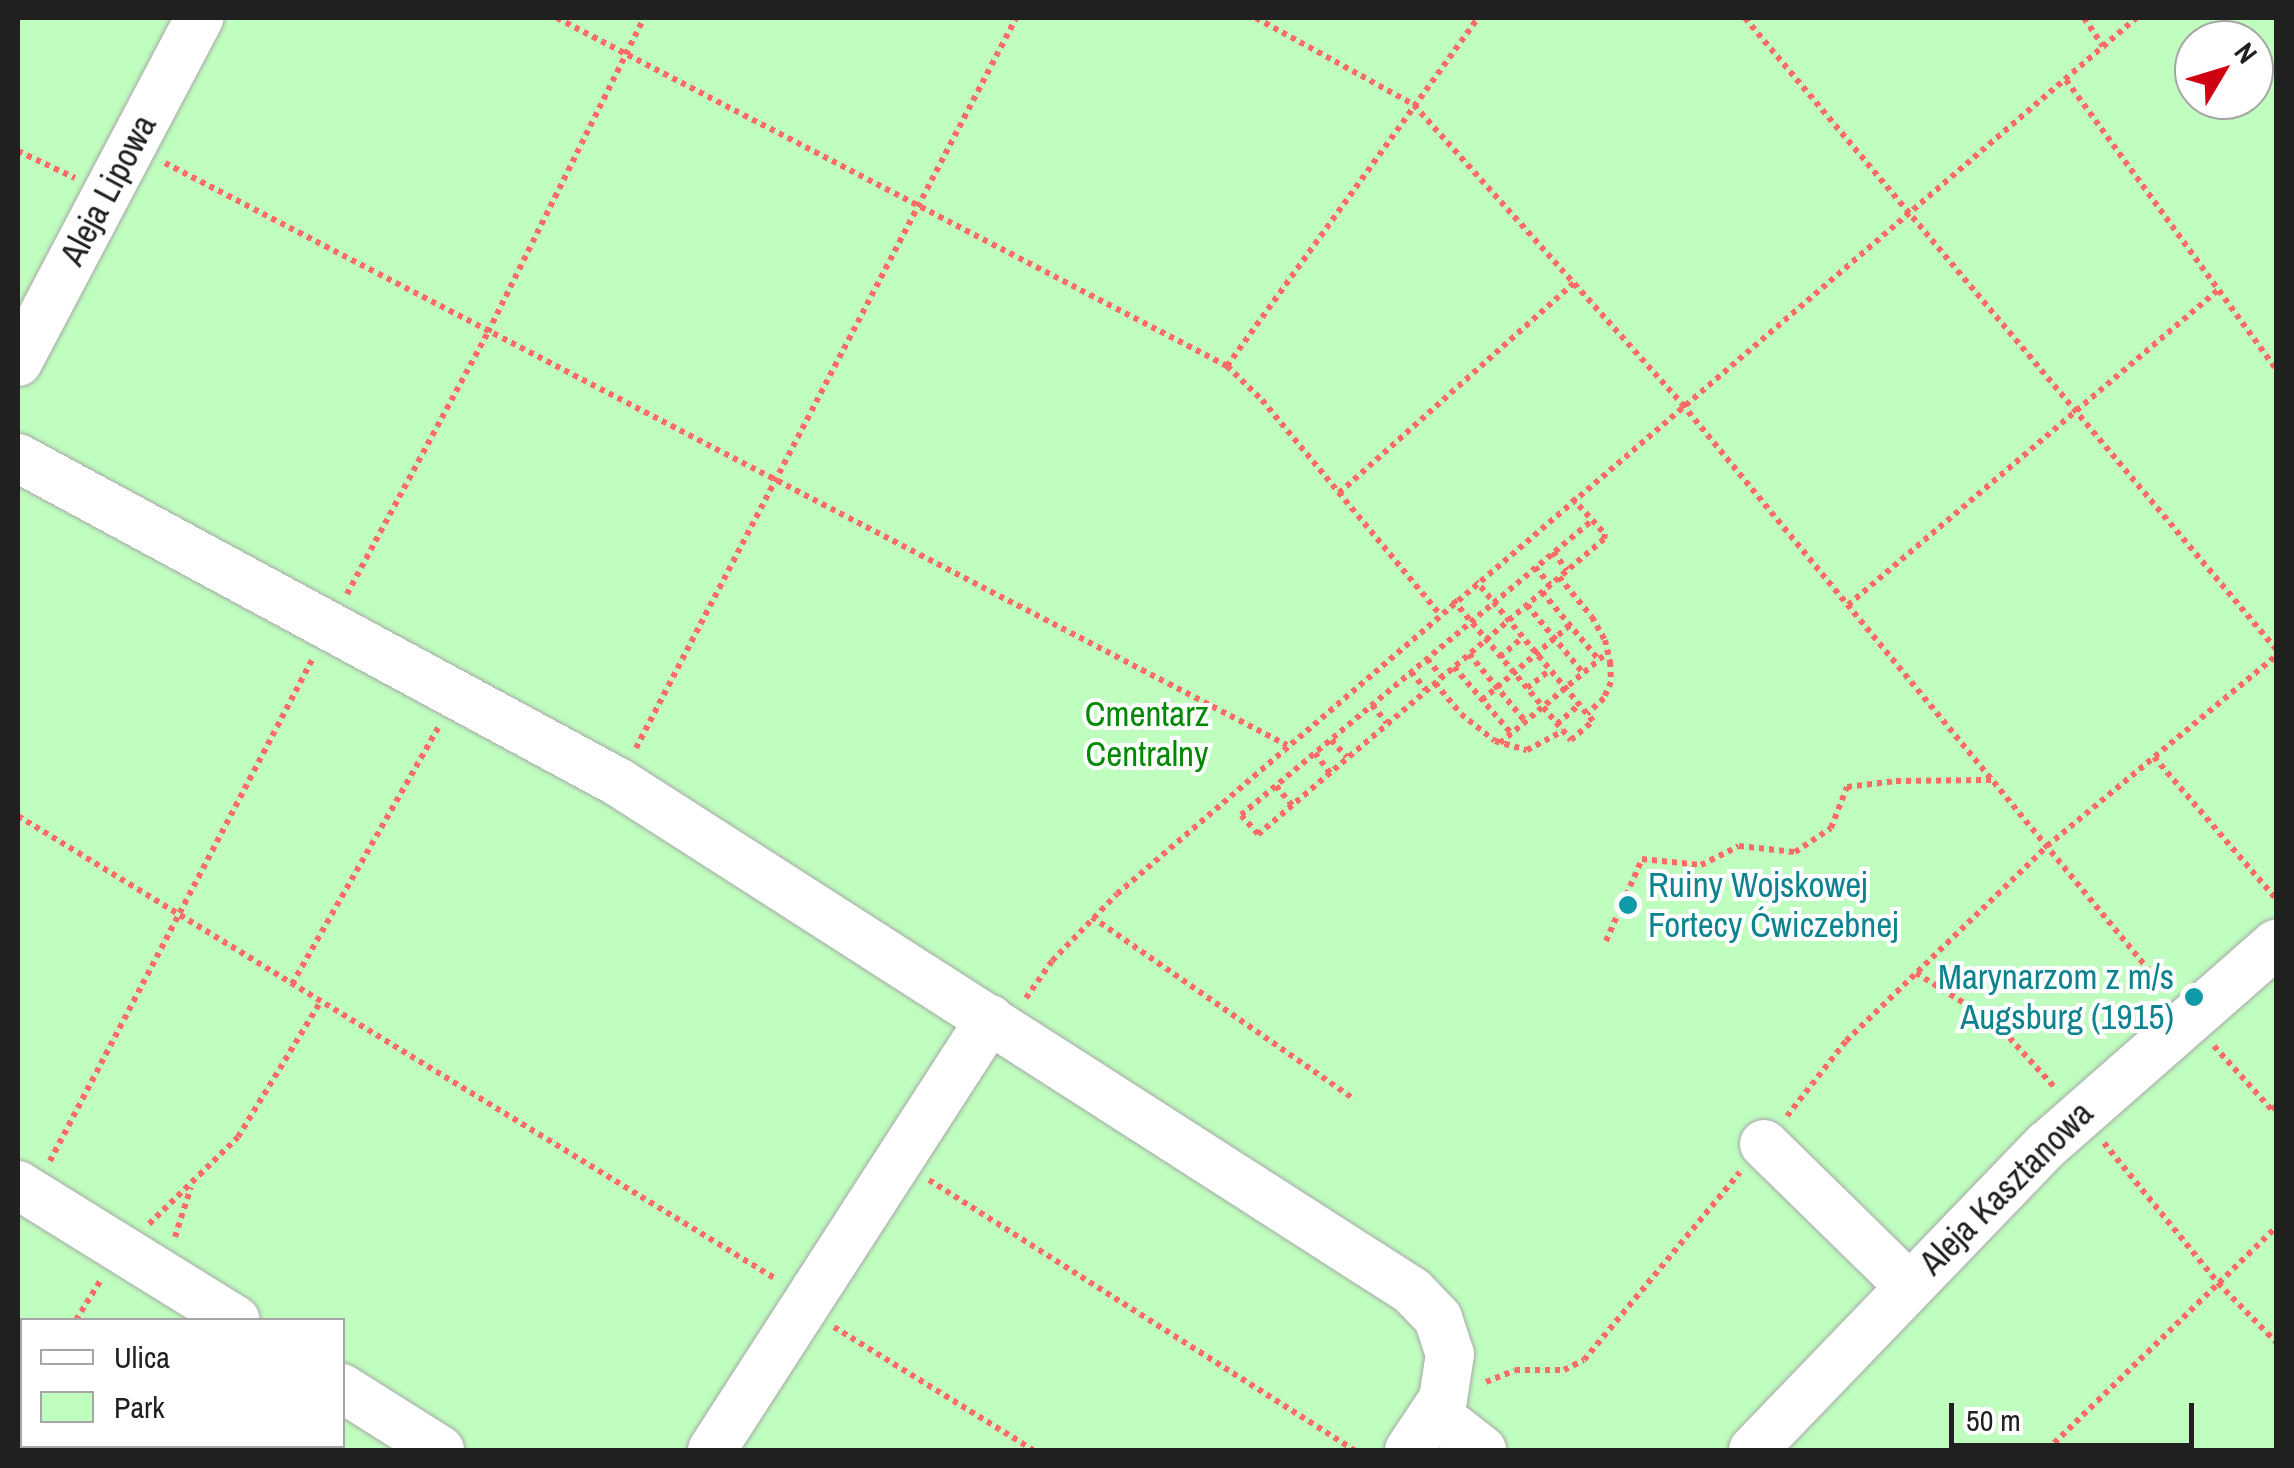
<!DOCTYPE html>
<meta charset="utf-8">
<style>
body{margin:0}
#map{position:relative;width:2294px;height:1468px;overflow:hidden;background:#f1ece5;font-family:"Archivo Narrow",sans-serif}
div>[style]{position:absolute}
.park>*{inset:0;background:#bffebf}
.path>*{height:6px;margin-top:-3px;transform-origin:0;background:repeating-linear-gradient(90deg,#ff6c68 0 5px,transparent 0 10px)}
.roads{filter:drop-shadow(0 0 2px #a7a7a7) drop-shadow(0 0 2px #a7a7a7)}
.minor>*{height:48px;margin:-24px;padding:0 24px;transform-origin:24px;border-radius:24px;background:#fff}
.dots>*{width:28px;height:28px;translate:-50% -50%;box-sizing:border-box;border:5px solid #fff;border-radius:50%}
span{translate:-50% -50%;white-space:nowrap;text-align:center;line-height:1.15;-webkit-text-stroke:8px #fff;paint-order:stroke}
.street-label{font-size:35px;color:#202020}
.park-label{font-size:35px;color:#028903}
.culture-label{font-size:35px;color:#0d838f}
.left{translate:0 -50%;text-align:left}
.right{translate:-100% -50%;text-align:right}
.frame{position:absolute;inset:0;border:20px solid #202020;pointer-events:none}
.legend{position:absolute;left:20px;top:1318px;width:325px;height:130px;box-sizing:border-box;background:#fff;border:2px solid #a6a6a6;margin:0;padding:12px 18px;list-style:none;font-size:30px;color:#202020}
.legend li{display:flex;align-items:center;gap:20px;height:50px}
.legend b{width:50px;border:2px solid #a6a6a6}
.north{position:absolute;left:2174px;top:20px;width:100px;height:100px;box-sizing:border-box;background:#fff;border:2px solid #a6a6a6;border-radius:50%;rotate:52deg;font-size:28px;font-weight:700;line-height:40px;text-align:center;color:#202020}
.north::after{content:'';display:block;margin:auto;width:35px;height:45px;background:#cf0010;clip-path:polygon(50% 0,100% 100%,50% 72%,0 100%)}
.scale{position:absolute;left:1949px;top:1403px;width:245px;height:45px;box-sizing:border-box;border:5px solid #202020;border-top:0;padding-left:12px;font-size:30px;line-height:35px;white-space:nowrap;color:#202020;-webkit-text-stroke:8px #fff;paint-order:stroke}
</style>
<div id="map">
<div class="park">
<i style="clip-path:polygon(evenodd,18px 18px,2276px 18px,2276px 1450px,18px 1450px,18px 18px,2194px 40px,2254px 40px,2254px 100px,2194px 100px,2194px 40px,18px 18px,22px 1320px,342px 1320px,342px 1446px,22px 1446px,22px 1320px)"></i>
</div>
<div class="path">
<i style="left:557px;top:18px;width:755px;rotate:27.45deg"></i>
<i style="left:1227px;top:366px;width:49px;rotate:44.2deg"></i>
<i style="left:1262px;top:400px;width:277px;rotate:50.3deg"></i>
<i style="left:1256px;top:18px;width:180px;rotate:28.8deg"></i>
<i style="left:1414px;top:105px;width:402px;rotate:48.1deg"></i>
<i style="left:1682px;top:404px;width:761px;rotate:50.49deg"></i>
<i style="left:1745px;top:18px;width:825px;rotate:49.92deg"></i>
<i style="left:2084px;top:18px;width:34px;rotate:56deg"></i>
<i style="left:2066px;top:80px;width:357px;rotate:54deg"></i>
<i style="left:18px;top:151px;width:63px;rotate:25.3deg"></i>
<i style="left:165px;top:163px;width:1264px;rotate:27.42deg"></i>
<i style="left:1227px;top:366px;width:429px;rotate:-54.2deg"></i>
<i style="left:1339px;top:493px;width:315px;rotate:-41.8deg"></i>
<i style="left:1572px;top:498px;width:49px;rotate:47.5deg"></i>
<i style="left:1605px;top:534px;width:5px;rotate:101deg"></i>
<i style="left:1604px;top:539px;width:455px;rotate:139.5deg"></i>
<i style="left:1258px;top:834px;width:25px;rotate:-132deg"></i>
<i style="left:1241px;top:815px;width:459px;rotate:-40deg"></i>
<i style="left:1553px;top:552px;width:23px;rotate:52deg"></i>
<i style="left:1535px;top:567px;width:23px;rotate:50deg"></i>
<i style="left:1559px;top:577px;width:52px;rotate:50.5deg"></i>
<i style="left:1592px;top:617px;width:26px;rotate:61deg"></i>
<i style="left:1605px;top:640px;width:23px;rotate:77deg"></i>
<i style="left:1610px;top:662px;width:20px;rotate:87deg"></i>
<i style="left:1611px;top:682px;width:17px;rotate:114deg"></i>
<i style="left:1604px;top:698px;width:23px;rotate:137deg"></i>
<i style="left:1542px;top:592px;width:89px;rotate:50deg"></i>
<i style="left:347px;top:594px;width:298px;rotate:-61.7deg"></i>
<i style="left:488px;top:332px;width:351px;rotate:-63.6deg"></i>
<i style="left:1453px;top:600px;width:183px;rotate:49.9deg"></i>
<i style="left:1571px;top:740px;width:29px;rotate:-41deg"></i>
<i style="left:1593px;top:721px;width:182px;rotate:-129.9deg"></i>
<i style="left:1527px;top:605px;width:88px;rotate:50.5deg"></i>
<i style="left:1848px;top:605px;width:486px;rotate:-40.4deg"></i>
<i style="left:1469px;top:654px;width:87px;rotate:50.1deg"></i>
<i style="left:1500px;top:657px;width:30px;rotate:-41deg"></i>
<i style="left:1427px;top:659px;width:23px;rotate:50deg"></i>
<i style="left:1454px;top:667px;width:87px;rotate:49.2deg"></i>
<i style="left:1411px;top:672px;width:23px;rotate:50deg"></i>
<i style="left:1435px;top:683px;width:40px;rotate:50deg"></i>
<i style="left:1461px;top:714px;width:43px;rotate:38.5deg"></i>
<i style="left:1495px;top:741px;width:33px;rotate:16deg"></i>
<i style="left:1527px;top:750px;width:41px;rotate:-27.8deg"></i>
<i style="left:1527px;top:688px;width:29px;rotate:-38deg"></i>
<i style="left:1482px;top:700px;width:116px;rotate:-40.4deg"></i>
<i style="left:1372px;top:705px;width:23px;rotate:50deg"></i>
<i style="left:1557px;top:724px;width:29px;rotate:-41deg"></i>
<i style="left:1331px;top:740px;width:23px;rotate:47deg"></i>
<i style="left:1500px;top:743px;width:141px;rotate:-40.1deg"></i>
<i style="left:636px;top:748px;width:823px;rotate:-62.5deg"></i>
<i style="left:1315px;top:753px;width:25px;rotate:53deg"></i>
<i style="left:2154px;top:757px;width:187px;rotate:49.3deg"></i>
<i style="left:1276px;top:786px;width:25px;rotate:50deg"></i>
<i style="left:18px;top:816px;width:888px;rotate:31.42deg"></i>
<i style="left:1092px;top:917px;width:320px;rotate:34.8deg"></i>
<i style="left:1606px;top:941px;width:90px;rotate:-66.3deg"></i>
<i style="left:1642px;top:859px;width:59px;rotate:5.8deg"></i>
<i style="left:1701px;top:865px;width:42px;rotate:-26.6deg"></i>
<i style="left:1739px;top:846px;width:56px;rotate:6.1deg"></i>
<i style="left:1795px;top:852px;width:43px;rotate:-33.7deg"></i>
<i style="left:1831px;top:828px;width:44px;rotate:-68.7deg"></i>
<i style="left:1847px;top:787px;width:49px;rotate:-7deg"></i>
<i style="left:1896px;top:781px;width:95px;rotate:-0.6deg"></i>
<i style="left:1916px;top:973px;width:94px;rotate:32deg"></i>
<i style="left:1996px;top:1023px;width:89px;rotate:47.7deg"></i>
<i style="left:292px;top:984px;width:297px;rotate:-60.3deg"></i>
<i style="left:1026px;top:998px;width:45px;rotate:-54.9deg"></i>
<i style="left:1052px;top:961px;width:93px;rotate:-45.9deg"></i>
<i style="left:1117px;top:894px;width:1344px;rotate:-40.68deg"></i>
<i style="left:2214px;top:1046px;width:86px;rotate:47.8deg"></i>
<i style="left:2272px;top:1110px;width:6px;rotate:-45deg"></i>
<i style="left:1787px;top:1116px;width:95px;rotate:-51.8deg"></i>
<i style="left:1846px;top:1041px;width:280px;rotate:-44.1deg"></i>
<i style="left:2047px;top:846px;width:298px;rotate:-39.7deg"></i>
<i style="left:2104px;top:1143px;width:181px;rotate:50.8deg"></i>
<i style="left:2218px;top:1283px;width:83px;rotate:45.5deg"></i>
<i style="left:50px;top:1161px;width:568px;rotate:-62.4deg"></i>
<i style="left:929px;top:1180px;width:504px;rotate:32.43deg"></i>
<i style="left:149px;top:1224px;width:124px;rotate:-44.3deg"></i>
<i style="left:238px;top:1137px;width:159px;rotate:-58.6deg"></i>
<i style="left:175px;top:1237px;width:52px;rotate:-72.3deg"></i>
<i style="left:76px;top:1320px;width:49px;rotate:-58.2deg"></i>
<i style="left:834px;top:1327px;width:234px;rotate:31.7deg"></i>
<i style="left:1486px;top:1382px;width:31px;rotate:-22deg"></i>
<i style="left:1515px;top:1370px;width:49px"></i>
<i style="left:1564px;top:1370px;width:22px;rotate:-27deg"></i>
<i style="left:1584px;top:1360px;width:244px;rotate:-50.3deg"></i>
<i style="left:18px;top:1416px;width:9px;rotate:-63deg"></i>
<i style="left:2047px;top:1450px;width:320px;rotate:-44.2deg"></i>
</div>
<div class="roads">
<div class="minor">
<i style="left:18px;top:362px;width:389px;rotate:-62.2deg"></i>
<i style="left:18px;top:458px;width:682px;rotate:28.37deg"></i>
<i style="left:618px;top:782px;width:943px;rotate:32.66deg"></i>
<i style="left:1412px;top:1291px;width:37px;rotate:46deg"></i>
<i style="left:1438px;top:1318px;width:38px;rotate:72deg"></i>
<i style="left:1450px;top:1354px;width:46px;rotate:98.8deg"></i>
<i style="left:1443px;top:1399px;width:61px;rotate:123.7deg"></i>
<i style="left:1764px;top:1144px;width:202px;rotate:44.4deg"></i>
<i style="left:18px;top:1185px;width:256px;rotate:31.8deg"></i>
<i style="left:342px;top:1388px;width:116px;rotate:32.3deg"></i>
<i style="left:1435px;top:1413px;width:60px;rotate:38.2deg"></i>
<i style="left:712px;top:1450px;width:513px;rotate:-57.18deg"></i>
<i style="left:1753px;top:1450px;width:424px;rotate:-46.1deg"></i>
<i style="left:2047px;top:1145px;width:305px;rotate:-41.3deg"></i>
</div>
</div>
<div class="dots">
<i style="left:1628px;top:905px;background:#0f9aa8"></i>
<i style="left:2194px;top:997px;background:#0f9aa8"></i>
</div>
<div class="street-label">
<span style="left:108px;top:190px;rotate:-62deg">Aleja Lipowa</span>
<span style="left:2006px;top:1188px;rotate:-45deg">Aleja Kasztanowa</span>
</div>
<div class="park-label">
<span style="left:1147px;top:734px">Cmentarz<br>Centralny</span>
</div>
<div class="culture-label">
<span class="left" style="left:1648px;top:905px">Ruiny Wojskowej<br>Fortecy Ćwiczebnej</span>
<span class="right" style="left:2174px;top:997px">Marynarzom z m/s<br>Augsburg (1915)</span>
</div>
<div class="frame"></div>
<ul class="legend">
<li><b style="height:12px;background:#fff"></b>Ulica</li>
<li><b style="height:28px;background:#bffebf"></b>Park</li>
</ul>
<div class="north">N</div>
<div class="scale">50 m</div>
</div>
